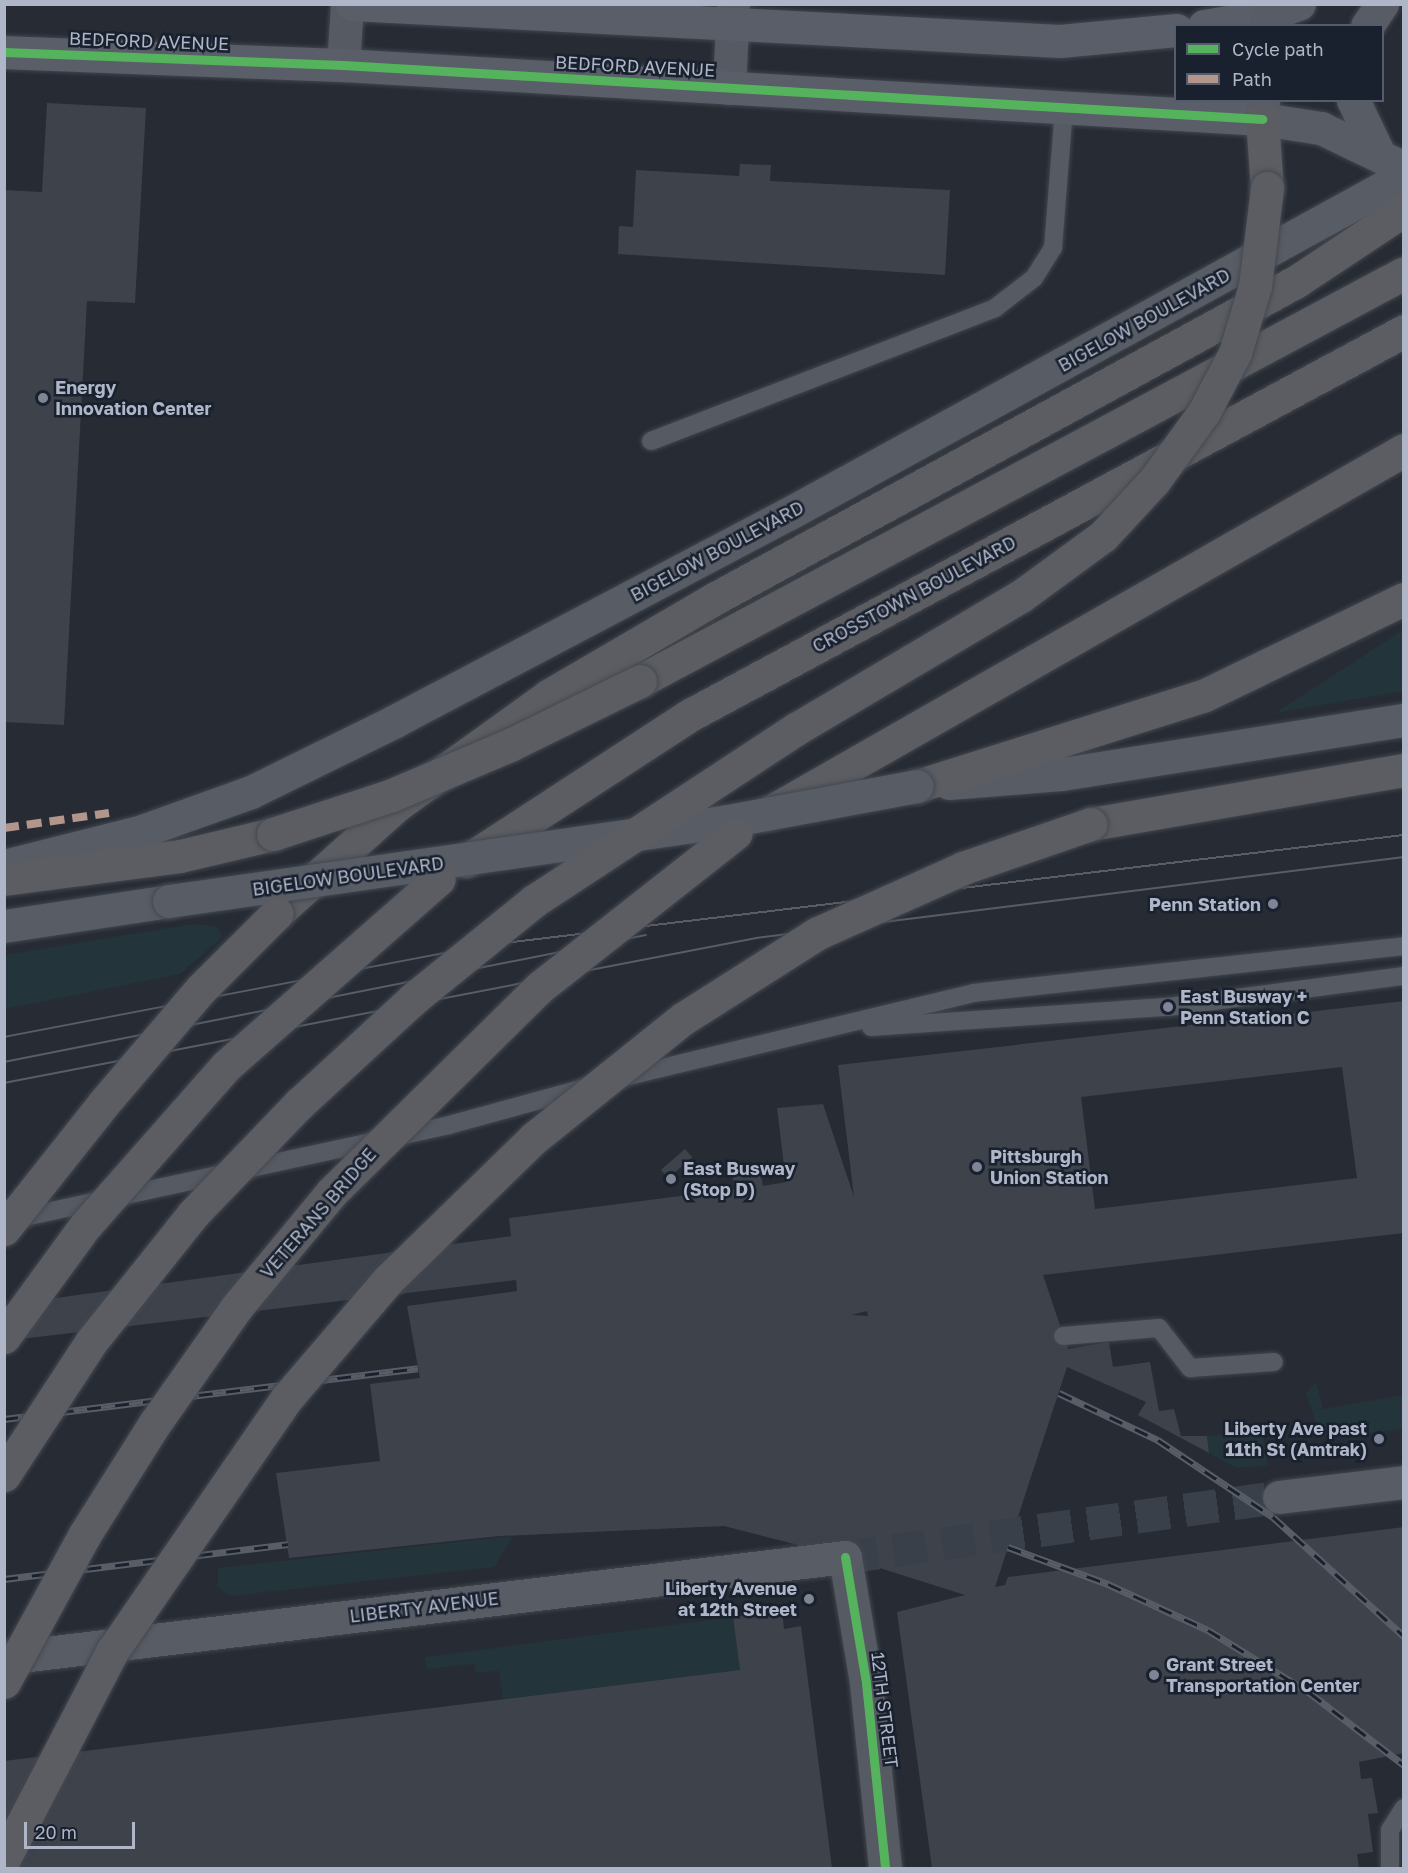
<!DOCTYPE html>
<style>
body{margin:0}
#map{position:relative;width:1408px;height:1873px;overflow:hidden;background:#262b34;font-family:"Golos Text",sans-serif}
div>[style]{position:absolute}
.green>*{inset:0;background:#23353a}
.building>*{inset:0;background:#3d424b;transform-origin:0 0}
.primary-tunnel>*{height:33px;margin-top:-16.5px;transform-origin:0;background:repeating-linear-gradient(90deg,#3a404a 0 33px,transparent 0 49px)}
.roads{filter:drop-shadow(0 0 2px #42464d) drop-shadow(0 0 2px #42464d)}
.lane>*{height:18px;margin:-9px;padding:0 9px;transform-origin:9px;border-radius:9px;background:#565a62}
.street>*{height:33px;margin:-16.5px;padding:0 16.5px;transform-origin:16.5px;border-radius:16.5px;background:#565a62}
.secondary>*{height:33px;margin:-16.5px;padding:0 16.5px;transform-origin:16.5px;border-radius:16.5px;background:#595e68}
.primary>*{height:33px;margin:-16.5px;padding:0 16.5px;transform-origin:16.5px;border-radius:16.5px;background:#585c65}
.highway>*{height:33px;margin:-16.5px;padding:0 16.5px;transform-origin:16.5px;border-radius:16.5px;background:#5b5d62}
.tram>*{height:1.5px;margin:-0.75px;padding:0 0.75px;transform-origin:0.75px;border-radius:0.75px;background:#595d66}
.rail>*{height:7px;margin-top:-3.5px;transform-origin:0;background:repeating-linear-gradient(90deg,#19212f 0 14px,#595d66 0 28px);box-sizing:border-box;border-block:2px solid #595d66}
.bridges{filter:drop-shadow(0 0 2px #434851) drop-shadow(0 0 2px #434851)}
.primary-bridge>*{height:33px;margin:-16.5px;padding:0 16.5px;transform-origin:16.5px;border-radius:16.5px;background:#585c65}
.highway-bridge>*{height:33px;margin:-16.5px;padding:0 16.5px;transform-origin:16.5px;border-radius:16.5px;background:#5b5d62}
.quiet>*{height:8px;margin-top:-4px;transform-origin:0;background:repeating-linear-gradient(90deg,#b2968c 0 15px,transparent 0 23px)}
.cycleway>*{height:9px;margin:-4.5px;padding:0 4.5px;transform-origin:4.5px;border-radius:4.5px;background:#56b35d}
.dots>*{width:16px;height:16px;translate:-50% -50%;box-sizing:border-box;border:3px solid #19212f;border-radius:50%}
span{translate:-50% -50%;white-space:nowrap;text-align:center;line-height:1.15;-webkit-text-stroke:5px #19212f;paint-order:stroke}
.street-label{font-size:18px;color:#aeb6c7}
.poi-label{font-size:18px;color:#aeb6c7;font-weight:700}
.left{translate:0 -50%;text-align:left}
.right{translate:-100% -50%;text-align:right}
.frame{position:absolute;inset:0;border:6px solid #aeb6c7;pointer-events:none}
.legend{position:absolute;left:1174px;top:24px;width:210px;height:78px;box-sizing:border-box;background:#19212f;border:2px solid #555d6c;margin:0;padding:8px 10px;list-style:none;font-size:18px;color:#aeb6c7}
.legend li{display:flex;align-items:center;gap:12px;height:30px}
.legend b{width:30px;border:2px solid #555d6c}
.scale{position:absolute;left:24px;top:1822px;width:111px;height:27px;box-sizing:border-box;border:3px solid #aeb6c7;border-top:0;padding-left:8px;font-size:18px;line-height:21px;white-space:nowrap;color:#aeb6c7;-webkit-text-stroke:4px #19212f;paint-order:stroke}
</style>
<div id="map">
<div class="green">
<i style="clip-path:polygon(1403px 630px,1403px 691px,1275px 713px)"></i>
<i style="clip-path:polygon(194px 924px,216px 926px,223px 937px,180px 974px,5px 1009px,5px 955px)"></i>
<i style="clip-path:polygon(1316px 1382px,1323px 1409px,1403px 1395px,1403px 1429px,1329px 1438px,1317px 1427px,1306px 1393px)"></i>
<i style="clip-path:polygon(1262px 1431px,1268px 1465px,1237px 1468px,1209px 1453px,1207px 1436px)"></i>
<i style="clip-path:polygon(513px 1536px,494px 1567px,230px 1596px,218px 1587px,218px 1568px)"></i>
<i style="clip-path:polygon(733px 1617px,740px 1670px,503px 1699px,499px 1671px,476px 1673px,474px 1664px,427px 1669px,425px 1657px)"></i>
</div>
<div class="building">
<i style="clip-path:polygon(47px 103px,146px 108px,135px 303px,87px 301px,64px 725px,4px 722px,4px 190px,42px 192px)"></i>
<i style="clip-path:polygon(740px 164px,771px 165px,770px 181px,950px 190px,945px 275px,618px 254px,619px 226px,633px 227px,636px 170px,739px 176px)"></i>
<i style="clip-path:polygon(evenodd,1404px 1001px,1404px 1233px,1043px 1275px,1068px 1349px,1109px 1342px,1113px 1367px,1150px 1362px,1159px 1411px,1174px 1409px,1181px 1436px,1207px 1436px,1209px 1453px,1138px 1415px,1146px 1402px,1067px 1367px,995px 1587px,1005px 1585px,1008px 1577px,1404px 1527px,1404px 1753px,1359px 1762px,1361px 1779px,1372px 1778px,1378px 1813px,1368px 1814px,1373px 1852px,1357px 1854px,1359px 1868px,932px 1868px,897px 1612px,965px 1595px,845px 1557px,724px 1526px,500px 1536px,289px 1558px,276px 1473px,380px 1461px,370px 1384px,420px 1378px,407px 1306px,517px 1291px,516px 1280px,4px 1341px,4px 1305px,511px 1236px,509px 1218px,735px 1189px,731px 1168px,759px 1164px,763px 1186px,786px 1182px,777px 1108px,823px 1104px,854px 1197px,838px 1065px,1404px 1001px,1342px 1067px,1357px 1178px,1095px 1209px,1081px 1097px,1342px 1067px,1404px 1001px,867px 1311px,868px 1316px,851px 1315px,867px 1311px)"></i>
<i style="left:685px;top:1149px;width:11px;height:32px;rotate:49deg"></i>
<i style="clip-path:polygon(782px 1609px,784px 1629px,801px 1626px,832px 1868px,4px 1868px,4px 1761px,740px 1670px,733px 1617px)"></i>
</div>
<div class="primary-tunnel">
<i style="left:845px;top:1557px;width:438px;rotate:-7.9deg"></i>
</div>
<div class="roads">
<div class="lane">
<i style="left:651px;top:441px;width:369px;rotate:-21.1deg"></i>
<i style="left:995px;top:308px;width:49px;rotate:-37.6deg"></i>
<i style="left:1034px;top:278px;width:36px;rotate:-58deg"></i>
<i style="left:1053px;top:248px;width:140px;rotate:-85.5deg"></i>
<i style="left:871px;top:1027px;width:298px;rotate:-3.9deg"></i>
<i style="left:1168px;top:1007px;width:238px;rotate:-7.5deg"></i>
<i style="left:620px;top:1078px;width:363px;rotate:-13.5deg"></i>
<i style="left:973px;top:993px;width:434px;rotate:-6.2deg"></i>
<i style="left:15px;top:1219px;width:444px;rotate:-12.2deg"></i>
<i style="left:449px;top:1125px;width:140px;rotate:-15.3deg"></i>
<i style="left:1063px;top:1336px;width:96px;rotate:-4.8deg"></i>
<i style="left:1159px;top:1328px;width:51px;rotate:52.2deg"></i>
<i style="left:1190px;top:1368px;width:84px;rotate:-4.1deg"></i>
<i style="left:1390px;top:1868px;width:38px;rotate:-90deg"></i>
<i style="left:1390px;top:1830px;width:26px;rotate:-58deg"></i>
</div>
<div class="street">
<i style="left:343px;top:65px;width:61px;rotate:-86.2deg"></i>
<i style="left:729px;top:88px;width:84px;rotate:-87.3deg"></i>
<i style="left:845px;top:1557px;width:128px;rotate:80.5deg"></i>
<i style="left:866px;top:1683px;width:186px;rotate:84.1deg"></i>
</div>
<div class="secondary">
<i style="left:352px;top:4px;width:709px;rotate:2.99deg"></i>
<i style="left:1060px;top:41px;width:117px;rotate:-5.4deg"></i>
<i style="left:1204px;top:26px;width:65px;rotate:-9.8deg"></i>
<i style="left:1268px;top:15px;width:11px;rotate:-85deg"></i>
<i style="left:4px;top:52px;width:339px;rotate:2.2deg"></i>
<i style="left:343px;top:65px;width:921px;rotate:3.36deg"></i>
</div>
<div class="primary">
<i style="left:1267px;top:26px;width:11px;rotate:-85deg"></i>
<i style="left:1268px;top:15px;width:33px;rotate:-20deg"></i>
<i style="left:1367px;top:26px;width:27px;rotate:-56deg"></i>
<i style="left:1263px;top:100px;width:19px;rotate:93deg"></i>
<i style="left:1262px;top:119px;width:60px;rotate:8.7deg"></i>
<i style="left:1321px;top:128px;width:92px;rotate:25.7deg"></i>
<i style="left:1353px;top:100px;width:60px;rotate:64.3deg"></i>
<i style="left:949px;top:783px;width:113px;rotate:-4.6deg"></i>
<i style="left:1062px;top:774px;width:346px;rotate:-9deg"></i>
<i style="left:4px;top:866px;width:142px;rotate:-14.2deg"></i>
<i style="left:142px;top:831px;width:116px;rotate:-19.7deg"></i>
<i style="left:251px;top:792px;width:161px;rotate:-26.2deg"></i>
<i style="left:395px;top:721px;width:444px;rotate:-27.8deg"></i>
<i style="left:788px;top:514px;width:703px;rotate:-28.75deg"></i>
<i style="left:4px;top:926px;width:167px;rotate:-8.6deg"></i>
<i style="left:1279px;top:1497px;width:126px;rotate:-6.8deg"></i>
<i style="left:4px;top:1658px;width:847px;rotate:-6.85deg"></i>
</div>
<div class="highway">
<i style="left:1262px;top:119px;width:69px;rotate:85.9deg"></i>
<i style="left:640px;top:681px;width:866px;rotate:-28.1deg"></i>
<i style="left:917px;top:786px;width:300px;rotate:-17.5deg"></i>
<i style="left:1203px;top:696px;width:223px;rotate:-25.8deg"></i>
<i style="left:768px;top:813px;width:732px;rotate:-29.72deg"></i>
<i style="left:1091px;top:824px;width:318px;rotate:-9.8deg"></i>
<i style="left:466px;top:861px;width:267px;rotate:-33.1deg"></i>
<i style="left:690px;top:715px;width:811px;rotate:-28.27deg"></i>
<i style="left:4px;top:879px;width:177px;rotate:-7.4deg"></i>
<i style="left:180px;top:856px;width:96px;rotate:-13.3deg"></i>
<i style="left:277px;top:913px;width:161px;rotate:-42deg"></i>
<i style="left:397px;top:805px;width:186px;rotate:-35.8deg"></i>
<i style="left:548px;top:696px;width:190px;rotate:-30.3deg"></i>
<i style="left:712px;top:600px;width:666px;rotate:-28.6deg"></i>
<i style="left:1297px;top:281px;width:128px;rotate:-33.6deg"></i>
</div>
</div>
<div class="tram">
<i style="left:4px;top:1037px;width:493px;rotate:-10.8deg"></i>
<i style="left:488px;top:945px;width:923px;rotate:-6.85deg"></i>
<i style="left:4px;top:1062px;width:654px;rotate:-11.19deg"></i>
<i style="left:4px;top:1083px;width:766px;rotate:-10.91deg"></i>
<i style="left:756px;top:938px;width:653px;rotate:-7.13deg"></i>
</div>
<div class="rail">
<i style="left:1059px;top:1393px;width:110px;rotate:25.4deg"></i>
<i style="left:1158px;top:1440px;width:138px;rotate:33.8deg"></i>
<i style="left:1273px;top:1517px;width:177px;rotate:42.3deg"></i>
<i style="left:4px;top:1419px;width:417px;rotate:-7deg"></i>
<i style="left:1008px;top:1547px;width:107px;rotate:20.3deg"></i>
<i style="left:1108px;top:1584px;width:110px;rotate:24.7deg"></i>
<i style="left:1208px;top:1630px;width:120px;rotate:31.7deg"></i>
<i style="left:1310px;top:1693px;width:118px;rotate:37.5deg"></i>
<i style="left:4px;top:1579px;width:286px;rotate:-7deg"></i>
</div>
<div class="bridges">
<div class="primary-bridge">
<i style="left:169px;top:901px;width:565px;rotate:-8.14deg"></i>
<i style="left:728px;top:821px;width:192px;rotate:-10.5deg"></i>
</div>
<div class="highway-bridge">
<i style="left:273px;top:834px;width:125px;rotate:-18.1deg"></i>
<i style="left:392px;top:795px;width:128px;rotate:-23deg"></i>
<i style="left:510px;top:745px;width:145px;rotate:-26.2deg"></i>
<i style="left:4px;top:1229px;width:159px;rotate:-51.6deg"></i>
<i style="left:103px;top:1104px;width:151px;rotate:-49.6deg"></i>
<i style="left:201px;top:989px;width:107px;rotate:-45deg"></i>
<i style="left:4px;top:1337px;width:137px;rotate:-53.9deg"></i>
<i style="left:85px;top:1226px;width:213px;rotate:-48.6deg"></i>
<i style="left:226px;top:1066px;width:283px;rotate:-41.3deg"></i>
<i style="left:4px;top:1475px;width:159px;rotate:-56.8deg"></i>
<i style="left:91px;top:1342px;width:164px;rotate:-51.4deg"></i>
<i style="left:193px;top:1214px;width:153px;rotate:-46.1deg"></i>
<i style="left:299px;top:1104px;width:155px;rotate:-42.6deg"></i>
<i style="left:413px;top:999px;width:156px;rotate:-39deg"></i>
<i style="left:534px;top:901px;width:313px;rotate:-33.3deg"></i>
<i style="left:796px;top:729px;width:261px;rotate:-30.6deg"></i>
<i style="left:1021px;top:596px;width:102px;rotate:-36.2deg"></i>
<i style="left:1103px;top:536px;width:75px;rotate:-47.2deg"></i>
<i style="left:1154px;top:481px;width:85px;rotate:-54.1deg"></i>
<i style="left:1204px;top:412px;width:67px;rotate:-62.3deg"></i>
<i style="left:1235px;top:353px;width:70px;rotate:-73.4deg"></i>
<i style="left:1255px;top:286px;width:99px;rotate:-83deg"></i>
<i style="left:4px;top:1682px;width:169px;rotate:-61.3deg"></i>
<i style="left:85px;top:1534px;width:131px;rotate:-57.8deg"></i>
<i style="left:155px;top:1423px;width:141px;rotate:-54.8deg"></i>
<i style="left:236px;top:1308px;width:149px;rotate:-50.4deg"></i>
<i style="left:331px;top:1193px;width:293px;rotate:-44.6deg"></i>
<i style="left:540px;top:987px;width:249px;rotate:-38.2deg"></i>
<i style="left:4px;top:1859px;width:236px;rotate:-62.5deg"></i>
<i style="left:113px;top:1650px;width:305px;rotate:-55.4deg"></i>
<i style="left:286px;top:1399px;width:157px;rotate:-49.4deg"></i>
<i style="left:388px;top:1280px;width:204px;rotate:-44.2deg"></i>
<i style="left:534px;top:1138px;width:192px;rotate:-38.7deg"></i>
<i style="left:684px;top:1018px;width:159px;rotate:-32.4deg"></i>
<i style="left:818px;top:933px;width:159px;rotate:-24.1deg"></i>
<i style="left:963px;top:868px;width:135px;rotate:-19deg"></i>
</div>
</div>
<div class="quiet">
<i style="left:4px;top:828px;width:106px;rotate:-8.1deg"></i>
</div>
<div class="cycleway">
<i style="left:4px;top:52px;width:339px;rotate:2.2deg"></i>
<i style="left:343px;top:65px;width:921px;rotate:3.36deg"></i>
<i style="left:845px;top:1557px;width:128px;rotate:80.5deg"></i>
<i style="left:866px;top:1683px;width:186px;rotate:84.1deg"></i>
</div>
<div class="dots">
<i style="left:43px;top:398px;background:#7e8594"></i>
<i style="left:1273px;top:904px;background:#7e8594"></i>
<i style="left:1168px;top:1007px;background:#7e8594"></i>
<i style="left:977px;top:1167px;background:#7e8594"></i>
<i style="left:671px;top:1179px;background:#7e8594"></i>
<i style="left:1379px;top:1439px;background:#7e8594"></i>
<i style="left:809px;top:1599px;background:#7e8594"></i>
<i style="left:1154px;top:1675px;background:#7e8594"></i>
</div>
<div class="street-label">
<span style="left:149px;top:41px;rotate:2deg">BEDFORD AVENUE</span>
<span style="left:635px;top:66px;rotate:3deg">BEDFORD AVENUE</span>
<span style="left:1144px;top:320px;rotate:-29deg">BIGELOW BOULEVARD</span>
<span style="left:717px;top:551px;rotate:-28deg">BIGELOW BOULEVARD</span>
<span style="left:914px;top:594px;rotate:-28deg">CROSSTOWN BOULEVARD</span>
<span style="left:348px;top:876px;rotate:-8deg">BIGELOW BOULEVARD</span>
<span style="left:318px;top:1213px;rotate:-49deg">VETERANS BRIDGE</span>
<span style="left:424px;top:1607px;rotate:-7deg">LIBERTY AVENUE</span>
<span style="left:885px;top:1710px;rotate:83deg">12TH STREET</span>
</div>
<div class="poi-label">
<span class="left" style="left:55px;top:398px">Energy<br>Innovation Center</span>
<span class="right" style="left:1261px;top:904px">Penn Station</span>
<span class="left" style="left:1180px;top:1007px">East Busway +<br>Penn Station C</span>
<span class="left" style="left:990px;top:1167px">Pittsburgh<br>Union Station</span>
<span class="left" style="left:683px;top:1179px">East Busway<br>(Stop D)</span>
<span class="right" style="left:1367px;top:1439px">Liberty Ave past<br>11th St (Amtrak)</span>
<span class="right" style="left:797px;top:1599px">Liberty Avenue<br>at 12th Street</span>
<span class="left" style="left:1166px;top:1675px">Grant Street<br>Transportation Center</span>
</div>
<div class="frame"></div>
<ul class="legend">
<li><b style="height:8px;background:#56b35d"></b>Cycle path</li>
<li><b style="height:8px;background:#b2968c"></b>Path</li>
</ul>
<div class="scale">20 m</div>
</div>
